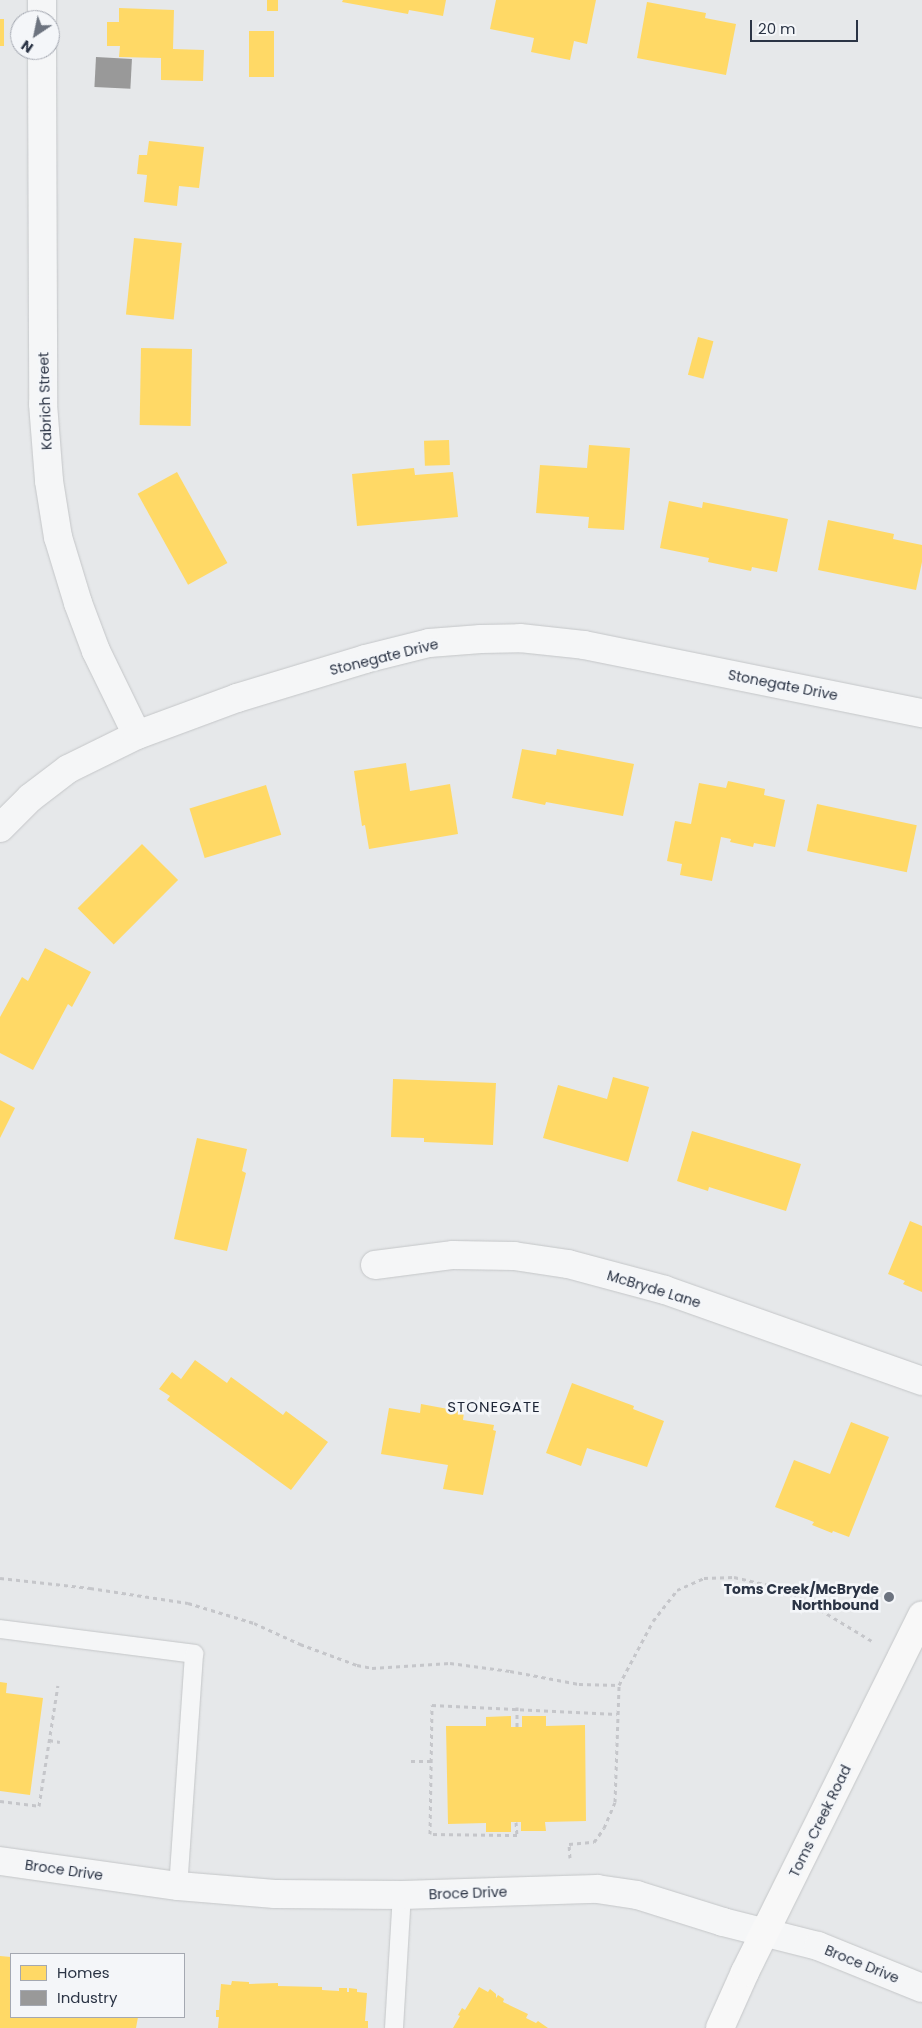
<!DOCTYPE html>
<style>
body{margin:0}
#map{position:relative;width:922px;height:2028px;overflow:hidden;background:#e6e8ea;font-family:Poppins,sans-serif}
div>[style]{position:absolute}
.homes>*{inset:0;background:#ffd966;transform-origin:0 0}
.industry>*{inset:0;background:#999;transform-origin:0 0}
.path>*{height:3px;margin-top:-1.5px;transform-origin:0;background:repeating-linear-gradient(90deg,#c5c6ca 0 4px,transparent 0 8px)}
.roads{filter:drop-shadow(0 0 1px #c4c6c8) drop-shadow(0 0 1px #c4c6c8)}
.service>*{height:18px;margin:-9px;padding:0 9px;transform-origin:9px;border-radius:9px;background:#f5f6f7}
.minor>*{height:28px;margin:-14px;padding:0 14px;transform-origin:14px;border-radius:14px;background:#f5f6f7}
.secondary>*{height:28px;margin:-14px;padding:0 14px;transform-origin:14px;border-radius:14px;background:#f8f8f8}
.dots>*{width:14px;height:14px;translate:-50% -50%;box-sizing:border-box;border:2px solid #f4f6f9;border-radius:50%}
span{translate:-50% -50%;white-space:nowrap;text-align:center;line-height:1.15;-webkit-text-stroke:5px #f4f6f9;paint-order:stroke}
.street-label{font-size:14px;color:#2b3445}
.poi-label{font-size:14px;color:#2b3445;font-weight:700}
.right{translate:-100% -50%;text-align:right}
.neighbourhood-label{font-size:15px;color:#1d2536;letter-spacing:1px}
.legend{position:absolute;left:10px;top:1953px;width:175px;height:65px;box-sizing:border-box;background:#f4f6f9;border:1px solid #a4a8b1;margin:0;padding:6px 9px;list-style:none;font-size:15px;color:#2b3445}
.legend li{display:flex;align-items:center;gap:10px;height:25px}
.legend b{width:25px;border:1px solid #a4a8b1}
.north{position:absolute;left:10px;top:10px;width:50px;height:50px;box-sizing:border-box;background:#f4f6f9;border:1px solid #a4a8b1;border-radius:50%;rotate:214deg;font-size:14px;font-weight:700;line-height:20px;text-align:center;color:#2b3445}
.north::after{content:'';display:block;margin:auto;width:18px;height:22px;background:#6c737f;clip-path:polygon(50% 0,100% 100%,50% 72%,0 100%)}
.scale{position:absolute;left:750px;top:20px;width:108px;height:22px;box-sizing:border-box;border:2px solid #2b3445;border-top:0;padding-left:6px;font-size:15px;line-height:18px;white-space:nowrap;color:#2b3445;-webkit-text-stroke:4px #f4f6f9;paint-order:stroke}
</style>
<div id="map">
<div class="homes">
<i style="left:267px;top:0;width:11px;height:11px"></i>
<i style="clip-path:polygon(343px 0,446px 0,443px 16px,409px 10px,408px 14px,342px 2px)"></i>
<i style="clip-path:polygon(496px 0,596px 0,587px 44px,574px 41px,570px 60px,531px 52px,534px 38px,490px 29px)"></i>
<i style="clip-path:polygon(647px 2px,706px 13px,705px 18px,736px 24px,726px 75px,637px 58px)"></i>
<i style="clip-path:polygon(119px 8px,174px 10px,173px 49px,204px 50px,203px 81px,161px 80px,161px 58px,119px 57px,120px 46px,107px 46px,107px 22px,119px 22px)"></i>
<i style="left:0;top:19px;width:4px;height:27px"></i>
<i style="left:274px;top:31px;width:46px;height:25px;rotate:90deg"></i>
<i style="clip-path:polygon(149px 141px,204px 147px,199px 188px,179px 186px,177px 206px,144px 202px,147px 175px,137px 174px,139px 155px,147px 155px)"></i>
<i style="left:134px;top:238px;width:48px;height:77px;rotate:6deg"></i>
<i style="left:698px;top:337px;width:16px;height:39px;rotate:15deg"></i>
<i style="left:141px;top:348px;width:51px;height:77px;rotate:1deg"></i>
<i style="left:449px;top:440px;width:25px;height:25px;rotate:88deg"></i>
<i style="clip-path:polygon(589px 445px,630px 448px,624px 530px,588px 528px,589px 517px,536px 513px,540px 465px,587px 468px)"></i>
<i style="clip-path:polygon(414px 468px,415px 475px,453px 472px,458px 517px,357px 526px,352px 474px)"></i>
<i style="left:177px;top:472px;width:104px;height:45px;rotate:61deg"></i>
<i style="clip-path:polygon(669px 501px,702px 508px,703px 502px,788px 519px,777px 572px,752px 567px,751px 571px,708px 562px,709px 558px,660px 548px)"></i>
<i style="clip-path:polygon(828px 520px,894px 534px,893px 539px,922px 545px,922px 562px,916px 590px,818px 570px)"></i>
<i style="clip-path:polygon(522px 749px,556px 755px,557px 749px,634px 764px,623px 816px,546px 802px,545px 805px,512px 798px)"></i>
<i style="clip-path:polygon(406px 763px,410px 791px,450px 784px,458px 834px,369px 849px,365px 825px,362px 826px,354px 771px)"></i>
<i style="clip-path:polygon(728px 781px,765px 789px,764px 795px,785px 800px,775px 847px,754px 843px,753px 847px,730px 842px,731px 839px,721px 837px,712px 881px,680px 875px,682px 864px,667px 861px,675px 821px,691px 824px,699px 783px,726px 788px)"></i>
<i style="left:266px;top:785px;width:52px;height:80px;rotate:73deg"></i>
<i style="left:817px;top:804px;width:102px;height:48px;rotate:12deg"></i>
<i style="left:142px;top:844px;width:51px;height:91px;rotate:45deg"></i>
<i style="clip-path:polygon(45px 948px,91px 972px,72px 1007px,68px 1004px,33px 1070px,0 1053px,0 1017px,22px 977px,28px 981px)"></i>
<i style="clip-path:polygon(613px 1077px,649px 1087px,628px 1162px,543px 1138px,558px 1085px,607px 1099px)"></i>
<i style="clip-path:polygon(393px 1079px,496px 1083px,493px 1145px,424px 1142px,424px 1138px,391px 1137px)"></i>
<i style="clip-path:polygon(0 1100px,15px 1108px,0 1138px)"></i>
<i style="clip-path:polygon(692px 1131px,801px 1164px,786px 1211px,709px 1187px,708px 1191px,677px 1181px)"></i>
<i style="clip-path:polygon(197px 1138px,247px 1149px,242px 1171px,246px 1173px,227px 1251px,174px 1239px)"></i>
<i style="clip-path:polygon(910px 1221px,922px 1226px,922px 1292px,903px 1284px,905px 1281px,888px 1274px)"></i>
<i style="clip-path:polygon(195px 1360px,227px 1383px,231px 1377px,283px 1415px,286px 1411px,328px 1442px,291px 1490px,167px 1400px,170px 1396px,159px 1389px,172px 1372px,181px 1379px)"></i>
<i style="clip-path:polygon(572px 1383px,634px 1406px,633px 1409px,664px 1421px,647px 1467px,587px 1448px,581px 1466px,546px 1453px)"></i>
<i style="clip-path:polygon(421px 1404px,464px 1412px,463px 1420px,494px 1425px,493px 1430px,496px 1431px,483px 1495px,443px 1489px,448px 1465px,381px 1454px,389px 1408px,420px 1413px)"></i>
<i style="clip-path:polygon(851px 1422px,889px 1437px,849px 1537px,833px 1531px,832px 1533px,812px 1525px,814px 1522px,775px 1507px,794px 1460px,830px 1474px)"></i>
<i style="clip-path:polygon(0 1682px,7px 1683px,6px 1693px,43px 1698px,30px 1795px,0 1791px)"></i>
<i style="clip-path:polygon(511px 1716px,511px 1727px,522px 1727px,522px 1716px,546px 1716px,546px 1726px,585px 1725px,586px 1821px,545px 1822px,546px 1831px,521px 1831px,521px 1822px,511px 1822px,511px 1832px,486px 1832px,486px 1823px,448px 1824px,446px 1726px,486px 1726px,486px 1717px)"></i>
<i style="clip-path:polygon(0 1956px,11px 1957px,11px 2017px,138px 2017px,136px 2028px,0 2028px)"></i>
<i style="clip-path:polygon(232px 1981px,249px 1982px,249px 1984px,278px 1983px,278px 1986px,322px 1987px,322px 1990px,339px 1991px,339px 1988px,347px 1988px,347px 1992px,349px 1992px,349px 1988px,357px 1989px,357px 1992px,367px 1993px,365px 2021px,368px 2021px,368px 2028px,218px 2028px,219px 2017px,216px 2017px,216px 2010px,219px 2010px,221px 1984px,231px 1985px)"></i>
<i style="clip-path:polygon(479px 1987px,488px 1992px,490px 1989px,496px 1994px,496px 1998px,498px 1995px,504px 1999px,503px 2002px,528px 2014px,526px 2018px,536px 2023px,538px 2021px,548px 2028px,453px 2028px,460px 2016px,458px 2015px,462px 2008px,465px 2010px)"></i>
</div>
<div class="industry">
<i style="left:96px;top:57px;width:36px;height:30px;rotate:3deg"></i>
</div>
<div class="path">
<i style="left:0;top:1578px;width:91px;rotate:6.3deg"></i>
<i style="left:90px;top:1588px;width:99px;rotate:8.7deg"></i>
<i style="left:188px;top:1603px;width:69px;rotate:16.9deg"></i>
<i style="left:254px;top:1623px;width:51px;rotate:24.5deg"></i>
<i style="left:300px;top:1644px;width:61px;rotate:20.2deg"></i>
<i style="left:357px;top:1665px;width:15px;rotate:11deg"></i>
<i style="left:372px;top:1668px;width:78px;rotate:-3.7deg"></i>
<i style="left:450px;top:1663px;width:61px;rotate:7.6deg"></i>
<i style="left:510px;top:1671px;width:70px;rotate:10.7deg"></i>
<i style="left:579px;top:1684px;width:40px;rotate:1.4deg"></i>
<i style="left:517px;top:1707px;width:20px;rotate:90deg"></i>
<i style="left:49px;top:1740px;width:11px;rotate:10deg"></i>
<i style="left:411px;top:1761px;width:20px"></i>
<i style="left:0;top:1801px;width:39px;rotate:7deg"></i>
<i style="left:39px;top:1806px;width:122px;rotate:-81.1deg"></i>
<i style="left:516px;top:1822px;width:13px;rotate:86deg"></i>
<i style="left:517px;top:1835px;width:87px;rotate:-179.3deg"></i>
<i style="left:430px;top:1834px;width:129px;rotate:-89.1deg"></i>
<i style="left:432px;top:1705px;width:185px;rotate:2.8deg"></i>
<i style="left:570px;top:1858px;width:14px;rotate:-94deg"></i>
<i style="left:569px;top:1844px;width:25px;rotate:-5deg"></i>
<i style="left:594px;top:1842px;width:17px;rotate:-54deg"></i>
<i style="left:604px;top:1828px;width:28px;rotate:-67deg"></i>
<i style="left:615px;top:1802px;width:117px;rotate:-88deg"></i>
<i style="left:619px;top:1685px;width:72px;rotate:-62deg"></i>
<i style="left:653px;top:1621px;width:39px;rotate:-52deg"></i>
<i style="left:677px;top:1590px;width:30px;rotate:-24deg"></i>
<i style="left:704px;top:1578px;width:30px;rotate:-2deg"></i>
<i style="left:734px;top:1577px;width:53px;rotate:13deg"></i>
<i style="left:786px;top:1589px;width:100px;rotate:31.2deg"></i>
</div>
<div class="roads">
<div class="service">
<i style="left:0;top:1629px;width:196px;rotate:7.3deg"></i>
<i style="left:194px;top:1654px;width:233px;rotate:93.9deg"></i>
<i style="left:394px;top:2028px;width:133px;rotate:-86.6deg"></i>
</div>
<div class="minor">
<i style="left:42px;top:0;width:20px;rotate:90deg"></i>
<i style="left:42px;top:50px;width:354px;rotate:89.8deg"></i>
<i style="left:43px;top:404px;width:77px;rotate:85.5deg"></i>
<i style="left:49px;top:481px;width:57px;rotate:80.9deg"></i>
<i style="left:58px;top:537px;width:69px;rotate:73.1deg"></i>
<i style="left:78px;top:603px;width:51px;rotate:69.4deg"></i>
<i style="left:96px;top:651px;width:93px;rotate:64deg"></i>
<i style="left:0;top:828px;width:42px;rotate:-45deg"></i>
<i style="left:30px;top:798px;width:48px;rotate:-37.3deg"></i>
<i style="left:68px;top:769px;width:77px;rotate:-26.2deg"></i>
<i style="left:137px;top:735px;width:107px;rotate:-20.3deg"></i>
<i style="left:237px;top:698px;width:134px;rotate:-16.9deg"></i>
<i style="left:365px;top:659px;width:66px;rotate:-14deg"></i>
<i style="left:429px;top:643px;width:52px;rotate:-4.4deg"></i>
<i style="left:481px;top:639px;width:39px;rotate:-1deg"></i>
<i style="left:520px;top:638px;width:64px;rotate:6.2deg"></i>
<i style="left:584px;top:645px;width:345px;rotate:11.4deg"></i>
<i style="left:375px;top:1265px;width:79px;rotate:-7.3deg"></i>
<i style="left:453px;top:1255px;width:61px;rotate:0.9deg"></i>
<i style="left:514px;top:1256px;width:55px;rotate:8.4deg"></i>
<i style="left:568px;top:1264px;width:100px;rotate:15deg"></i>
<i style="left:665px;top:1290px;width:273px;rotate:19.5deg"></i>
<i style="left:0;top:1861px;width:180px;rotate:8deg"></i>
<i style="left:178px;top:1886px;width:97px;rotate:4.7deg"></i>
<i style="left:275px;top:1894px;width:127px;rotate:0.5deg"></i>
<i style="left:402px;top:1895px;width:195px;rotate:-1.8deg"></i>
<i style="left:597px;top:1889px;width:40px;rotate:8.5deg"></i>
<i style="left:637px;top:1895px;width:90px;rotate:17.4deg"></i>
<i style="left:723px;top:1922px;width:98px;rotate:14.2deg"></i>
<i style="left:818px;top:1946px;width:112px;rotate:22deg"></i>
</div>
<div class="secondary">
<i style="left:720px;top:2028px;width:61px;rotate:-65.9deg"></i>
<i style="left:745px;top:1972px;width:398px;rotate:-63.6deg"></i>
</div>
</div>
<div class="dots">
<i style="left:889px;top:1597px;background:#6c737f"></i>
</div>
<div class="street-label">
<span style="left:45px;top:401px;rotate:-92deg">Kabrich Street</span>
<span style="left:384px;top:657px;rotate:-14deg">Stonegate Drive</span>
<span style="left:783px;top:685px;rotate:11deg">Stonegate Drive</span>
<span style="left:654px;top:1289px;rotate:17deg">McBryde Lane</span>
<span style="left:820px;top:1821px;rotate:-64deg">Toms Creek Road</span>
<span style="left:64px;top:1870px;rotate:8deg">Broce Drive</span>
<span style="left:468px;top:1893px;rotate:-2deg">Broce Drive</span>
<span style="left:862px;top:1964px;rotate:22deg">Broce Drive</span>
</div>
<div class="poi-label">
<span class="right" style="left:879px;top:1597px">Toms Creek/McBryde<br>Northbound</span>
</div>
<div class="neighbourhood-label">
<span style="left:494px;top:1407px">STONEGATE</span>
</div>
<ul class="legend">
<li><b style="height:14px;background:#ffd966"></b>Homes</li>
<li><b style="height:14px;background:#999"></b>Industry</li>
</ul>
<div class="north">N</div>
<div class="scale">20 m</div>
</div>
